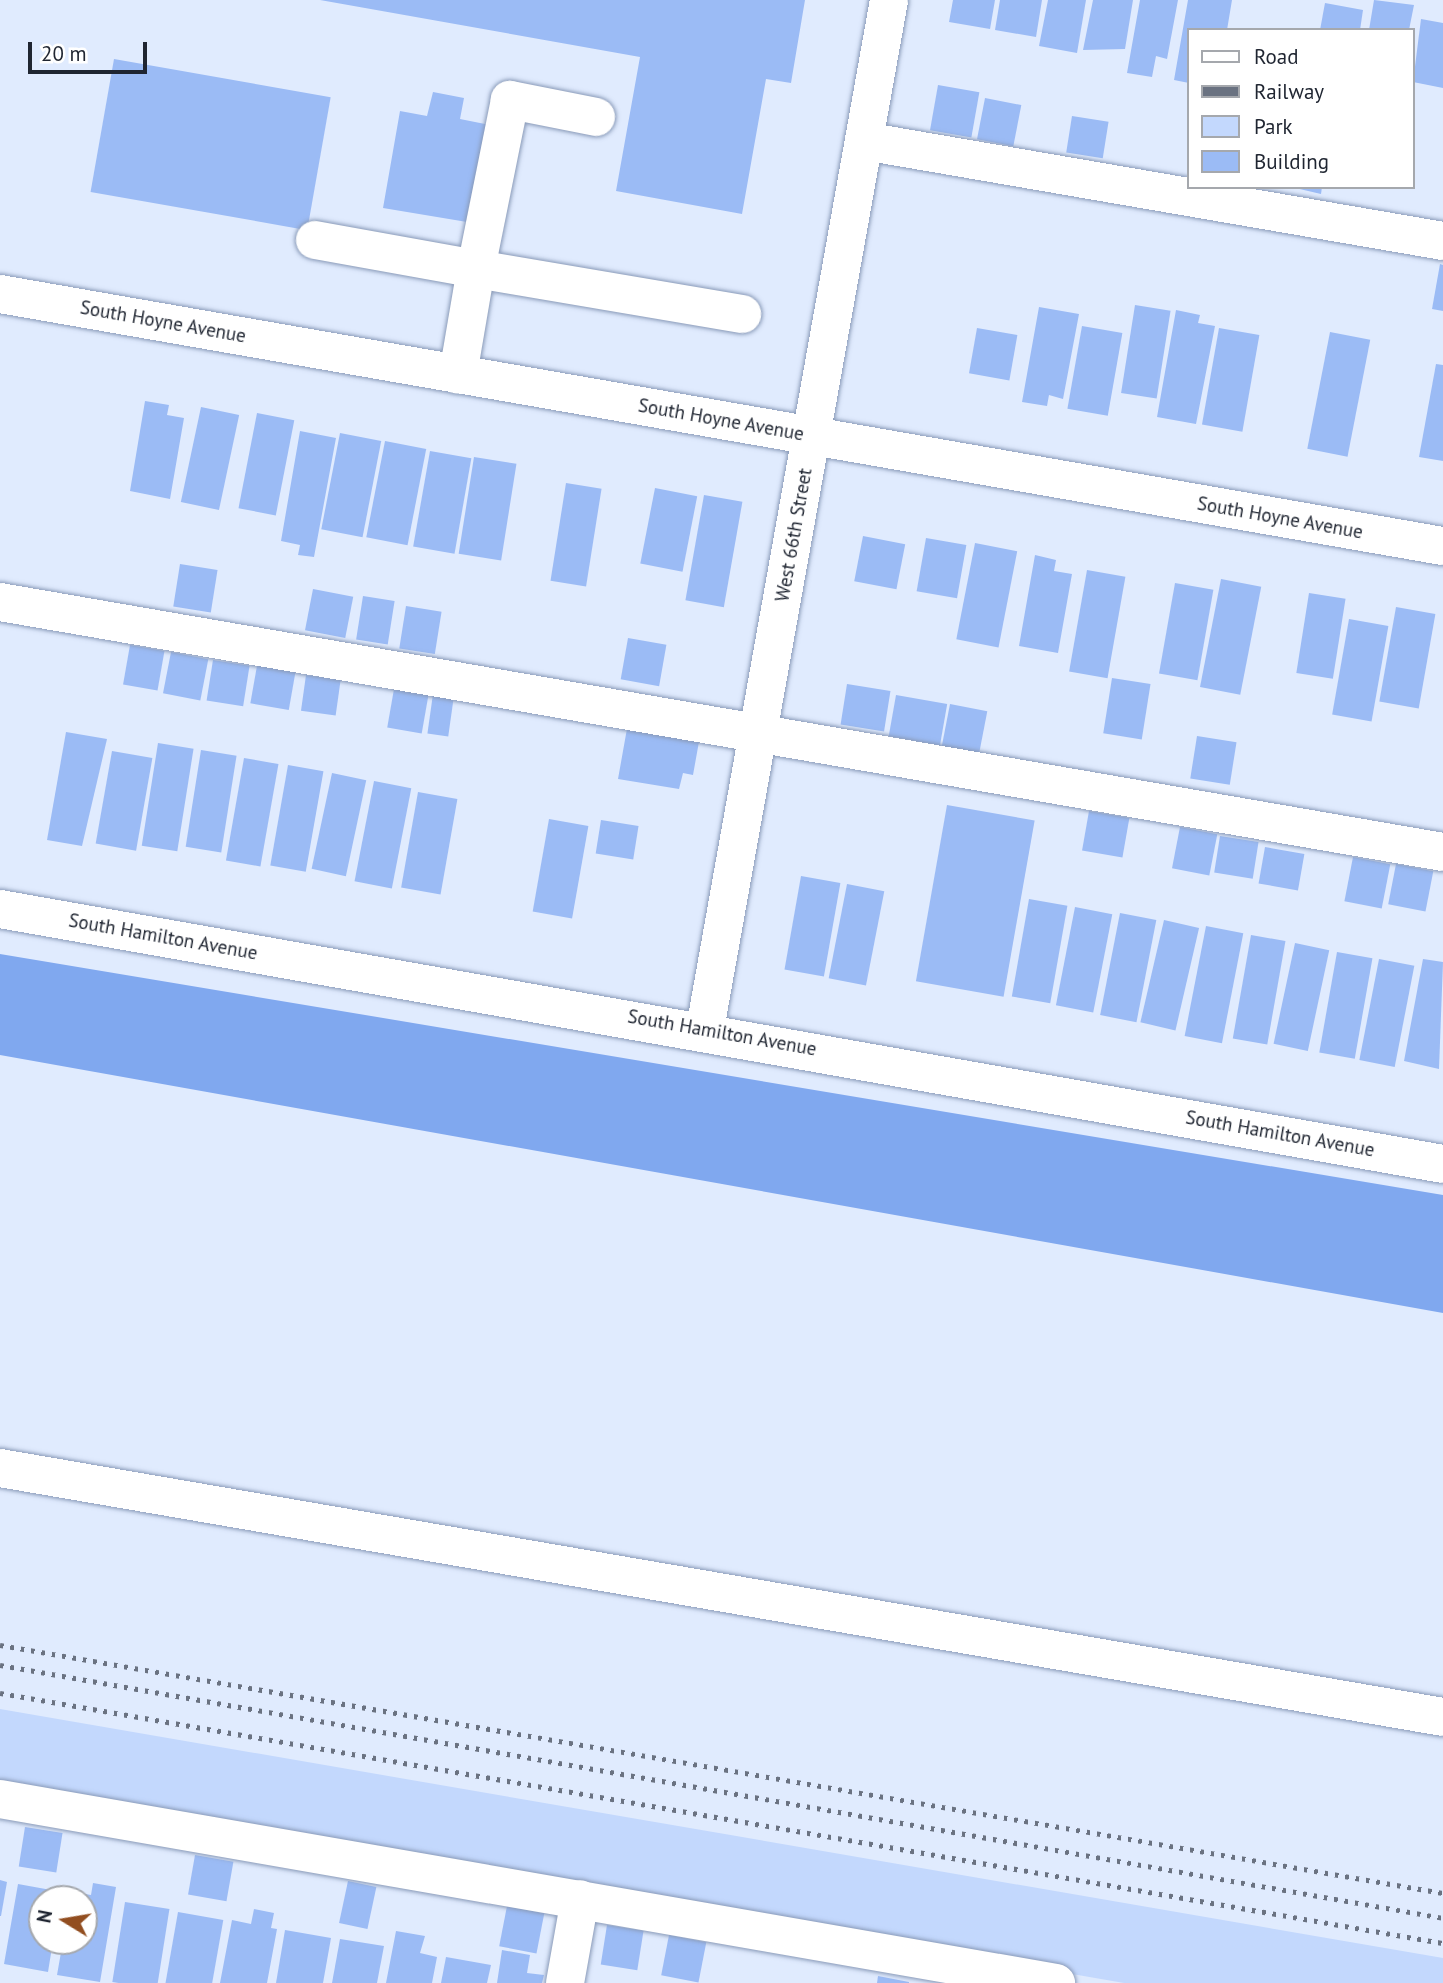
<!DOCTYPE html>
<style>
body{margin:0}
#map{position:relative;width:1443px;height:1983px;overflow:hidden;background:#e0ebfe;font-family:"PT Sans",sans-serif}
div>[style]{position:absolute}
.green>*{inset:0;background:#c3d8fd}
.forest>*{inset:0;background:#80a8ef}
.building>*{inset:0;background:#9bbbf5;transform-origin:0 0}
.roads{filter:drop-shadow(0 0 2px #899ab8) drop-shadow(0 0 2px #899ab8)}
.minor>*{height:38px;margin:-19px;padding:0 19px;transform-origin:19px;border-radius:19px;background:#fff}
.rail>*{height:5px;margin-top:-2.5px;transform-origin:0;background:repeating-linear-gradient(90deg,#6a7281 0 3.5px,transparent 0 10.5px)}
span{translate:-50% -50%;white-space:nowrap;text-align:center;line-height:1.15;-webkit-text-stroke:7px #fff;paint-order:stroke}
.street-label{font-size:19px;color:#1f2531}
.legend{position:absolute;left:1187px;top:28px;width:228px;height:161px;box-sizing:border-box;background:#fff;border:2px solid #a5a8ad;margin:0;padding:9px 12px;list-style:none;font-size:21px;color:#1f2531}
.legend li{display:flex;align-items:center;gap:14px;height:35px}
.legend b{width:35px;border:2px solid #a5a8ad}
.north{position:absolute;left:28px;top:1885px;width:70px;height:70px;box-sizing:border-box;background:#fff;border:2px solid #a5a8ad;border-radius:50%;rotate:281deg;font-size:19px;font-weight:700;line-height:28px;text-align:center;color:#1f2531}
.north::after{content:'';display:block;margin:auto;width:24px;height:32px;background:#924e20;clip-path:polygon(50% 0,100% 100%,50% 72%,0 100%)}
.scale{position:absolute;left:28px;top:42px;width:119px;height:32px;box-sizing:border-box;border:4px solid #1f2531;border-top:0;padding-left:9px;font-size:21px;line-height:24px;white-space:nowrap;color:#1f2531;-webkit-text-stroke:5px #fff;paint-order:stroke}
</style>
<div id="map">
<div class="green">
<i style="clip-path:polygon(0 1709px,1443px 1958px,1443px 1983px,1124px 1983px,0 1787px)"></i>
</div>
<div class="forest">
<i style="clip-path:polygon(0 954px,1443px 1195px,1443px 1313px,0 1055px)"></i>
</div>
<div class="building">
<i style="clip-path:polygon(320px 0,805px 0,791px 83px,766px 79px,742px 214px,616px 191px,640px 57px)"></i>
<i style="clip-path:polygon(953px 0,995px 0,990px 29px,949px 22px)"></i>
<i style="clip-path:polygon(1000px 0,1042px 0,1036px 37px,995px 30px)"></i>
<i style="clip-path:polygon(1048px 0,1086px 0,1077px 53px,1039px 46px)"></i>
<i style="clip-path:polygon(1093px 0,1133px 0,1125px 49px,1083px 50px)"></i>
<i style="clip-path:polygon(1140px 0,1178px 0,1167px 59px,1156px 56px,1152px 77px,1127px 73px)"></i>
<i style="clip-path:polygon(1188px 0,1232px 0,1227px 30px,1189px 30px,1189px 83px,1174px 80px)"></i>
<i style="clip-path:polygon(1374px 0,1414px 5px,1409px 30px,1369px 30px)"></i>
<i style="clip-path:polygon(1325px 3px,1363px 10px,1360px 30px,1320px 30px)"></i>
<i style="clip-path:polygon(1421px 19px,1443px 23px,1443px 88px,1413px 82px)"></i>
<i style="left:114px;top:59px;width:220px;height:135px;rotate:10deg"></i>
<i style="left:938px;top:85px;width:42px;height:46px;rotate:10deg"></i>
<i style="clip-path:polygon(433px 92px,464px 98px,460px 119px,490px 125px,473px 223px,383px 208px,400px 111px,427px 116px)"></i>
<i style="left:985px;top:98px;width:37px;height:42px;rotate:11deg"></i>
<i style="left:1072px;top:116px;width:37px;height:37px;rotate:9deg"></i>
<i style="clip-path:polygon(1291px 187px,1322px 187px,1321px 194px)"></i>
<i style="clip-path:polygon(1440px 264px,1443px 265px,1443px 311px,1432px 309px)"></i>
<i style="left:1135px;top:305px;width:36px;height:89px;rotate:9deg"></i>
<i style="clip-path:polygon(1039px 307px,1079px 314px,1063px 399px,1049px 395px,1047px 406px,1022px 402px)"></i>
<i style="clip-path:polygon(1176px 310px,1200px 315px,1198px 323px,1215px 326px,1196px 424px,1157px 417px)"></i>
<i style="left:1082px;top:326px;width:41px;height:84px;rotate:10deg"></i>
<i style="left:977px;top:328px;width:41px;height:46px;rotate:10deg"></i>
<i style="left:1219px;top:328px;width:41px;height:98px;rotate:10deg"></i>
<i style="left:1330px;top:332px;width:41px;height:119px;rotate:11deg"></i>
<i style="clip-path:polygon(1436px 364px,1443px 365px,1443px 461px,1419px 457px)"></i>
<i style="clip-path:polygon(145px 401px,169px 405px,167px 415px,184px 418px,170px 499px,130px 491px)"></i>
<i style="left:201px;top:407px;width:39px;height:97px;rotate:12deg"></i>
<i style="left:257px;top:413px;width:38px;height:97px;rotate:11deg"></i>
<i style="clip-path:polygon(300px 431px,336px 438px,314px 557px,298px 555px,300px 545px,281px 541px)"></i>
<i style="left:340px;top:433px;width:42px;height:98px;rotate:11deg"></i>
<i style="left:385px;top:441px;width:42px;height:98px;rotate:11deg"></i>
<i style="left:430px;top:451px;width:42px;height:97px;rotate:10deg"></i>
<i style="left:474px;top:457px;width:43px;height:98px;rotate:9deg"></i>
<i style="left:566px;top:483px;width:36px;height:99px;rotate:9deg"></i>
<i style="left:655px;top:488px;width:43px;height:77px;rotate:11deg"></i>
<i style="left:704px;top:495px;width:39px;height:107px;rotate:10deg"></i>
<i style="left:863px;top:536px;width:43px;height:46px;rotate:11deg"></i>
<i style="left:926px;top:538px;width:41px;height:54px;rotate:10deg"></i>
<i style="left:975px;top:543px;width:43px;height:98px;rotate:11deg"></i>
<i style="clip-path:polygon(1035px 555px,1056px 560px,1054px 571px,1072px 574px,1058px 653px,1019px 646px)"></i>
<i style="left:180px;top:564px;width:38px;height:43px;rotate:9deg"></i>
<i style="left:1087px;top:570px;width:39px;height:103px;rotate:10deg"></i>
<i style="left:1221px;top:579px;width:41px;height:110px;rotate:11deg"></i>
<i style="left:1175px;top:583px;width:39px;height:92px;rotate:10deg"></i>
<i style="left:313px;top:589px;width:41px;height:42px;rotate:11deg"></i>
<i style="left:1309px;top:593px;width:37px;height:81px;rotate:9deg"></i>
<i style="left:363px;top:596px;width:32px;height:44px;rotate:9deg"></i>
<i style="left:406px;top:606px;width:36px;height:43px;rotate:9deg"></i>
<i style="left:1396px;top:607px;width:40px;height:96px;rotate:10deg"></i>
<i style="left:1349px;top:619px;width:40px;height:97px;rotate:10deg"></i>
<i style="left:628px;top:638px;width:39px;height:42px;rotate:10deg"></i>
<i style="left:130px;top:645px;width:35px;height:40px;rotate:10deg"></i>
<i style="left:171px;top:652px;width:38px;height:42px;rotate:11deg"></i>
<i style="left:213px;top:660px;width:37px;height:41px;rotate:9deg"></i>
<i style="left:258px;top:660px;width:39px;height:44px;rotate:10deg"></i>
<i style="left:306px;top:675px;width:35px;height:36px;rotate:8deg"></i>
<i style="left:1112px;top:678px;width:39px;height:56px;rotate:9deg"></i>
<i style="left:847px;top:684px;width:44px;height:41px;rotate:9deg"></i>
<i style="left:394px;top:689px;width:35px;height:39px;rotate:10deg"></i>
<i style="left:433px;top:694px;width:21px;height:40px;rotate:8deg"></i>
<i style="left:896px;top:695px;width:52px;height:42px;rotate:10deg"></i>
<i style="left:950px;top:704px;width:38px;height:44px;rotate:11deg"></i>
<i style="clip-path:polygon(628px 723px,700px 736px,693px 775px,683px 773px,679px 789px,618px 779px)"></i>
<i style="clip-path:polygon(66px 732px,107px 739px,82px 846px,47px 840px)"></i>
<i style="left:1197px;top:736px;width:40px;height:43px;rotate:9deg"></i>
<i style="left:158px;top:743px;width:36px;height:104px;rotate:9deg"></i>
<i style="left:201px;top:750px;width:36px;height:98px;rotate:9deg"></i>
<i style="left:112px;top:751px;width:41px;height:94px;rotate:10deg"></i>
<i style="left:244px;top:758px;width:35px;height:104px;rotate:10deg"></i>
<i style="left:288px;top:765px;width:36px;height:102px;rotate:10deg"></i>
<i style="left:332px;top:773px;width:35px;height:98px;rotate:12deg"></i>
<i style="left:374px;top:781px;width:38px;height:102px;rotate:11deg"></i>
<i style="left:418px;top:792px;width:40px;height:97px;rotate:10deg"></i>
<i style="left:947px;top:805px;width:89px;height:179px;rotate:10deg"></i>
<i style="left:1089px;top:811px;width:41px;height:40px;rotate:10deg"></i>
<i style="left:549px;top:819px;width:40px;height:94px;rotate:10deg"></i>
<i style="left:601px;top:820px;width:38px;height:34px;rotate:9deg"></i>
<i style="left:1180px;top:827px;width:38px;height:42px;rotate:11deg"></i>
<i style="left:1220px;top:836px;width:39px;height:37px;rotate:9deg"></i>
<i style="left:1265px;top:847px;width:40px;height:37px;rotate:10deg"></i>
<i style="left:1353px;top:857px;width:38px;height:45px;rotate:11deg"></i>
<i style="left:1396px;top:864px;width:38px;height:41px;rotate:11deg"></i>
<i style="left:801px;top:876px;width:40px;height:95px;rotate:10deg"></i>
<i style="left:847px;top:884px;width:38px;height:96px;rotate:11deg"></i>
<i style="left:1029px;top:899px;width:39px;height:99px;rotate:10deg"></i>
<i style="left:1075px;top:907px;width:38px;height:100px;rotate:11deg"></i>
<i style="left:1120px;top:913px;width:37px;height:104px;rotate:11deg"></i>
<i style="left:1164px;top:920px;width:36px;height:105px;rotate:13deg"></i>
<i style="left:1206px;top:926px;width:38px;height:112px;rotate:11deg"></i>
<i style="left:1251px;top:935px;width:35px;height:105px;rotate:10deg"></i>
<i style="left:1295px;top:943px;width:35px;height:103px;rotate:12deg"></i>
<i style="left:1337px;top:952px;width:36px;height:102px;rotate:10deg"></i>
<i style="left:1379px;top:959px;width:36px;height:103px;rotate:11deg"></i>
<i style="clip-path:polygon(1423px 959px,1443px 962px,1439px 1069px,1404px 1061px)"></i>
<i style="left:25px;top:1827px;width:38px;height:40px;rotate:9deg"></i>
<i style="left:195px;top:1855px;width:39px;height:40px;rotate:10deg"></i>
<i style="clip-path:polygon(0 1880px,7px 1882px,1px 1916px,0 1916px)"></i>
<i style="left:348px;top:1881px;width:29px;height:43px;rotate:12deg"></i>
<i style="clip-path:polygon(93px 1883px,116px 1887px,100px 1982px,57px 1975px,63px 1941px,84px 1941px,84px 1899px,71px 1899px,72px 1892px,91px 1895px)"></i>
<i style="clip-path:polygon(18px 1884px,62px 1892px,61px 1899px,42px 1899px,42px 1941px,53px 1941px,48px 1972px,4px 1964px)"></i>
<i style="left:125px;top:1902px;width:45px;height:81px;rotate:9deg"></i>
<i style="left:507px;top:1906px;width:38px;height:41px;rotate:11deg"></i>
<i style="clip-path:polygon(254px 1909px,274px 1913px,271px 1928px,277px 1929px,267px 1983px,220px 1983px,232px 1920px,251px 1924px)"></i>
<i style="left:178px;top:1912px;width:46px;height:72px;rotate:10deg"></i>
<i style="left:607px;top:1925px;width:37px;height:40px;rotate:9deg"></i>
<i style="clip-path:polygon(285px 1930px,331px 1938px,323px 1983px,276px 1983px)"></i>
<i style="clip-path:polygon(396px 1931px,425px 1936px,420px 1953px,437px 1957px,432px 1983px,386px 1983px)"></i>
<i style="left:669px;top:1935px;width:38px;height:41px;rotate:11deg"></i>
<i style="clip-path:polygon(340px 1939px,384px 1946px,377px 1983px,332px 1983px)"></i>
<i style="clip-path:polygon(502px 1950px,530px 1955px,527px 1973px,544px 1975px,542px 1983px,497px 1983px)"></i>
<i style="clip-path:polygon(446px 1957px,491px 1965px,487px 1983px,441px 1983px)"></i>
<i style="clip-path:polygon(878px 1976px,909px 1982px,909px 1983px,877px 1983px)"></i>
</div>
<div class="roads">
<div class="minor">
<i style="left:596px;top:117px;width:88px;rotate:-168.8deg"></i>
<i style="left:510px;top:100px;width:172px;rotate:101.4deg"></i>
<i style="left:476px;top:269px;width:270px;rotate:9.6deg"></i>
<i style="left:864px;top:141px;width:588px;rotate:9.8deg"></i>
<i style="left:315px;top:240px;width:164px;rotate:10.2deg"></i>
<i style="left:476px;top:269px;width:107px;rotate:99.7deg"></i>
<i style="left:0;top:294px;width:1465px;rotate:9.91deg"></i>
<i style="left:0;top:602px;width:1464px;rotate:9.83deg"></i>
<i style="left:0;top:909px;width:1465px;rotate:10.02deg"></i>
<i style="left:705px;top:1029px;width:1045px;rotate:-79.86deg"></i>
<i style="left:0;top:1468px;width:1464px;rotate:9.79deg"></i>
<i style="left:0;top:1799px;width:1072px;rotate:9.88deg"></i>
<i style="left:565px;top:1983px;width:85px;rotate:-79.9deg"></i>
</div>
</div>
<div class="rail">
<i style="left:0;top:1645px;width:1464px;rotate:9.75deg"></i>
<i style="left:0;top:1665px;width:1465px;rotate:9.94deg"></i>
<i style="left:0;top:1693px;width:1464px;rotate:9.83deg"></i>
</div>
<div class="street-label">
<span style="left:163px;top:322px;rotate:10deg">South Hoyne Avenue</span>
<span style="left:721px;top:420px;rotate:10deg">South Hoyne Avenue</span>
<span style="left:1280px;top:518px;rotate:10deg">South Hoyne Avenue</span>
<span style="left:794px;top:535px;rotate:-80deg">West 66th Street</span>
<span style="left:163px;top:937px;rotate:10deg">South Hamilton Avenue</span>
<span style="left:722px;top:1033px;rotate:10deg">South Hamilton Avenue</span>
<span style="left:1280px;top:1134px;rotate:10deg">South Hamilton Avenue</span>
</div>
<ul class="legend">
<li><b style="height:9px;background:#fff"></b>Road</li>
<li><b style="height:9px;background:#6a7281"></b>Railway</li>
<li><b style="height:19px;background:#c3d8fd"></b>Park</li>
<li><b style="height:19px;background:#9bbbf5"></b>Building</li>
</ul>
<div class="north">N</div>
<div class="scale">20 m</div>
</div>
